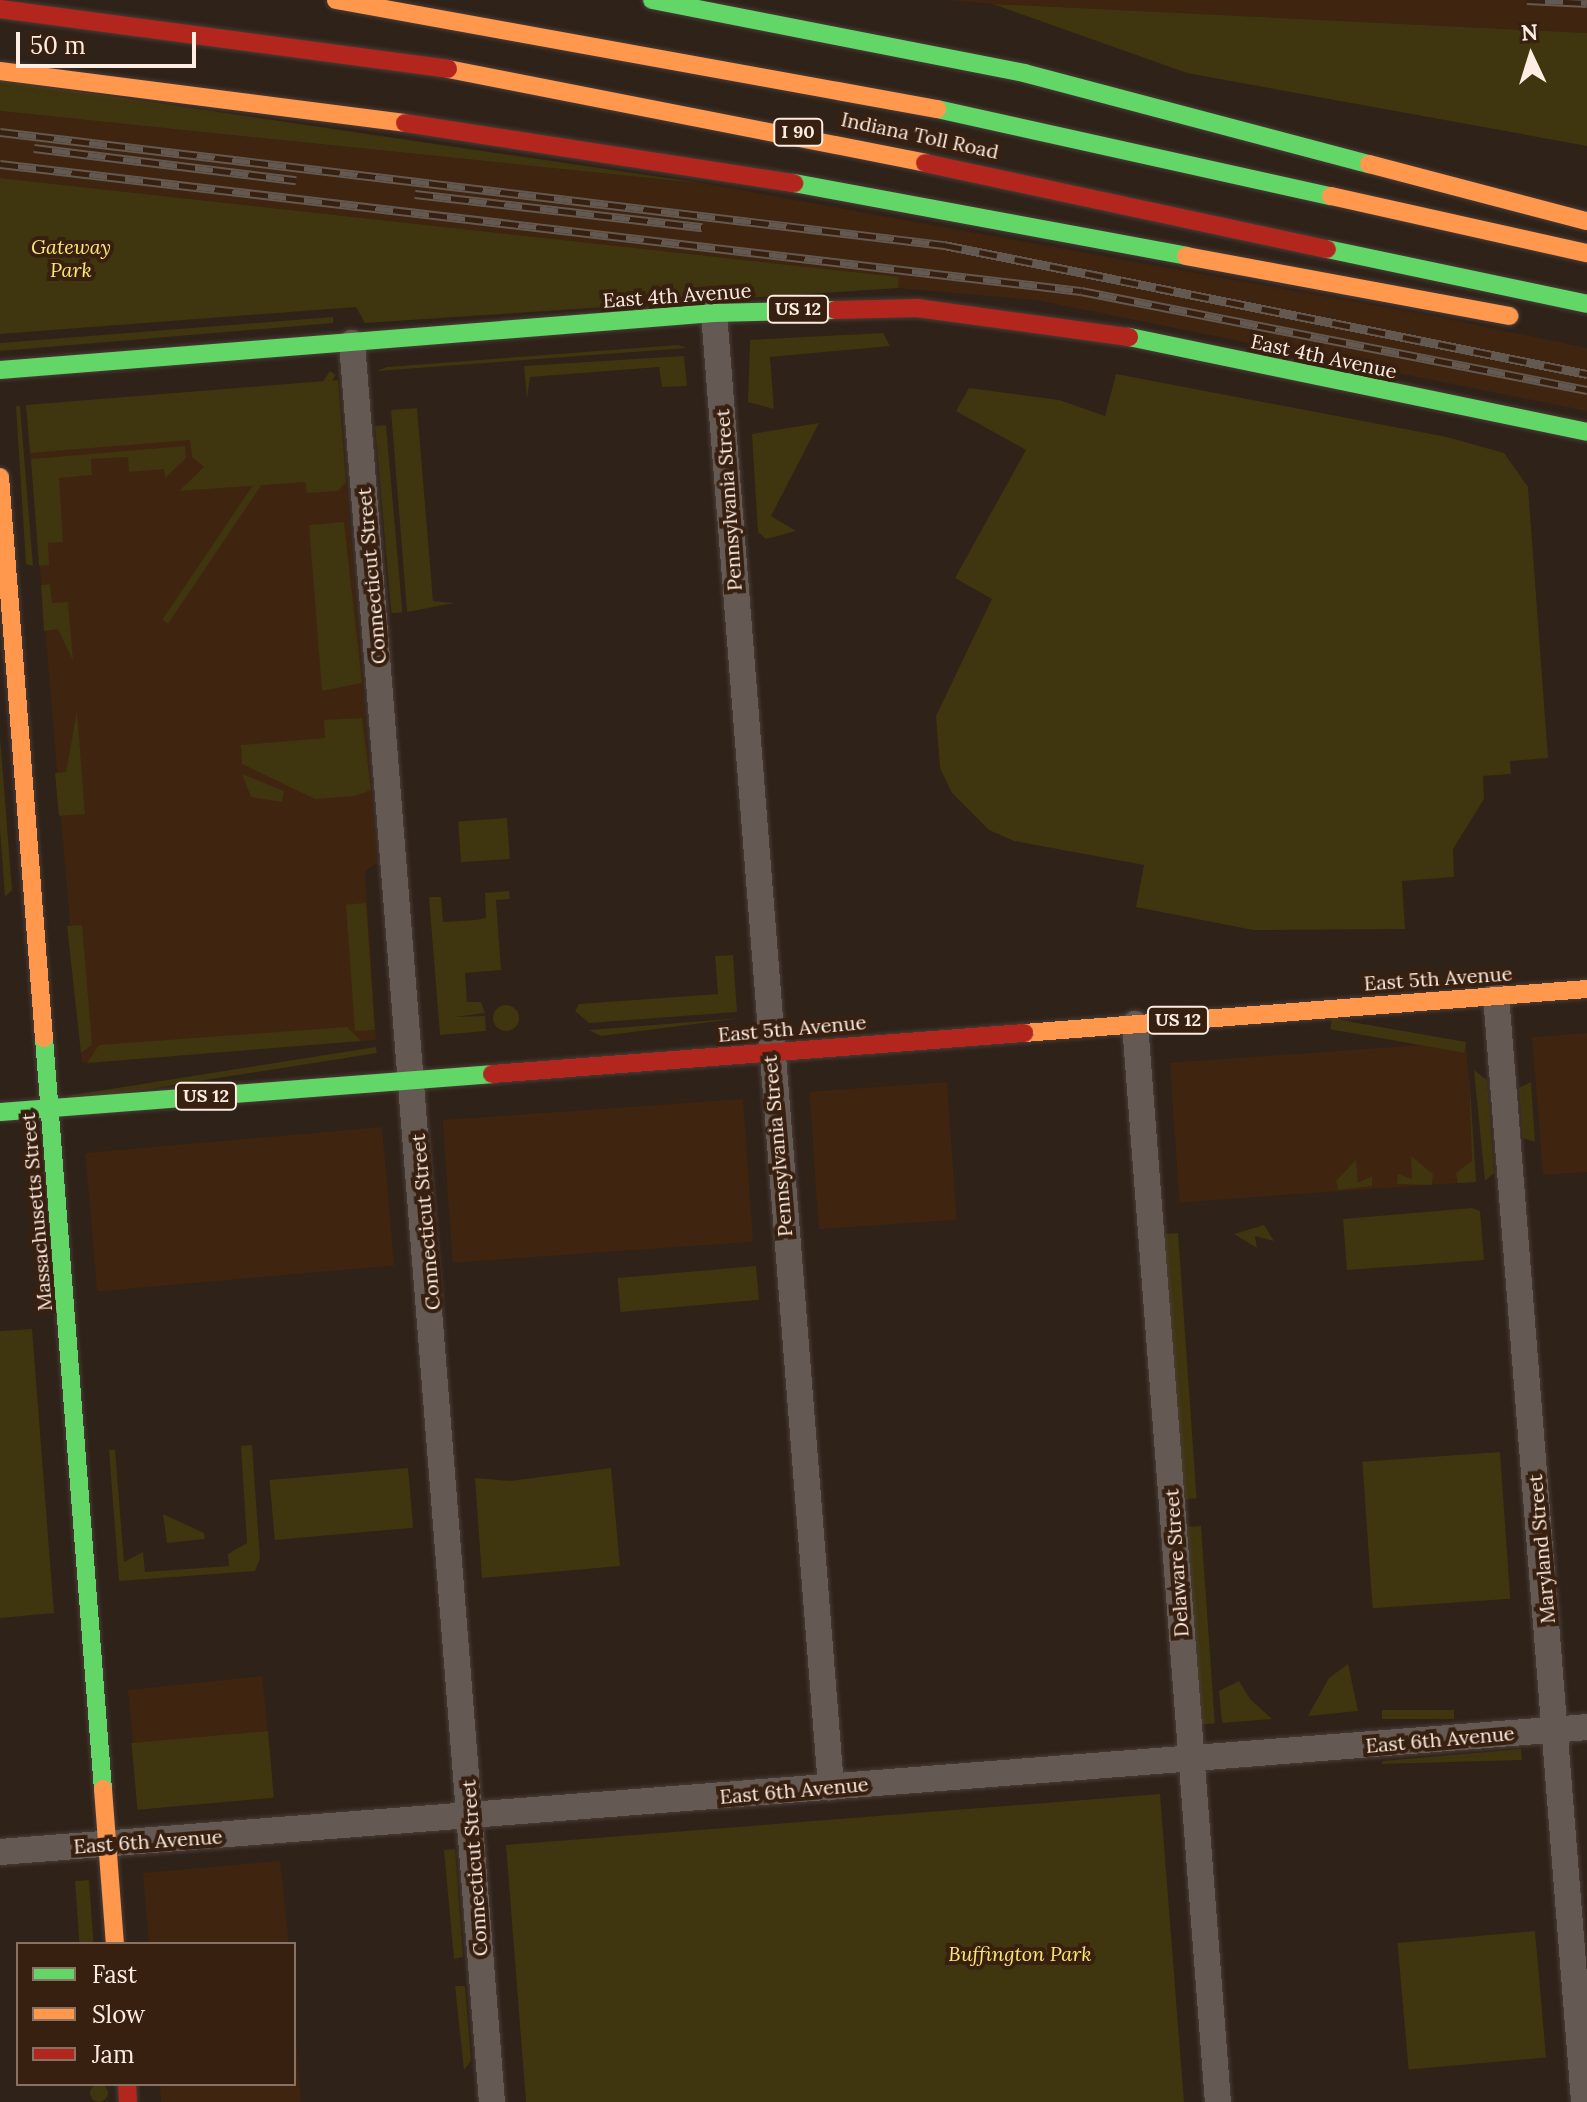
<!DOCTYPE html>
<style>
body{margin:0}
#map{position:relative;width:1587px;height:2102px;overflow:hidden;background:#2f2219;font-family:Lora,serif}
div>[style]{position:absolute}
.built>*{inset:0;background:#3f2410;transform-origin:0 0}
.green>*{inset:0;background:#3f350e;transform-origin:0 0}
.round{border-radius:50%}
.roads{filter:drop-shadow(0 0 2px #493d37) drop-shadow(0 0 2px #493d37)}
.street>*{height:26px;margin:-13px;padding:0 13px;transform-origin:13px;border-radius:13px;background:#645953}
.fast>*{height:18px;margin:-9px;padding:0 9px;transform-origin:9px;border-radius:9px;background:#63d668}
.slow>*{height:18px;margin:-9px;padding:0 9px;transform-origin:9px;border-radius:9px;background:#ff974d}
.jam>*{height:18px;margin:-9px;padding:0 9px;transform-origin:9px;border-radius:9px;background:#b3261e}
.rail>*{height:9px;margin-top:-4.5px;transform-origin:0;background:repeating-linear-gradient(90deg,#382010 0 18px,#635951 0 36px);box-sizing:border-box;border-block:2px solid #635951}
span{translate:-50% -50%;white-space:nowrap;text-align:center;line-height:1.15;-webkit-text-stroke:8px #382010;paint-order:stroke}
.shield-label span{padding:2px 6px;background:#382010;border:2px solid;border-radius:6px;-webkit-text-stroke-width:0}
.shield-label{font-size:18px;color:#feede2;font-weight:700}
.street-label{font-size:20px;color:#feede2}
.park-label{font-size:20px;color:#fde573;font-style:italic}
.legend{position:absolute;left:16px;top:1942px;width:280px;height:144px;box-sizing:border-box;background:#382010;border:2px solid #877264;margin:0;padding:10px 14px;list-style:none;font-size:24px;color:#feede2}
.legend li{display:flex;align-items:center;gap:16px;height:40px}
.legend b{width:40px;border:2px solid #877264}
.north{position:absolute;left:1491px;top:16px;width:80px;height:80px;-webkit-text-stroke:6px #382010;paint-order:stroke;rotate:356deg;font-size:22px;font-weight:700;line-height:32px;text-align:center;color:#feede2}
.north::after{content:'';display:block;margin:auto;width:28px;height:36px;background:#feede2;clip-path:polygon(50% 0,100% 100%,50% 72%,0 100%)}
.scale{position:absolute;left:16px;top:32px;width:180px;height:36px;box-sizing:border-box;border:4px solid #feede2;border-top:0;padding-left:10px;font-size:24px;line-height:28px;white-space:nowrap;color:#feede2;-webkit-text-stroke:6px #382010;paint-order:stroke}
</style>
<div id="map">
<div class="built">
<i style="clip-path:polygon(948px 0,1587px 0,1587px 33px,993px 4px)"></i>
<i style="clip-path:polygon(0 111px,708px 184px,1444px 318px,1587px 348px,1587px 411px,1036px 300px,898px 288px,899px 277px,0 178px)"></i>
<i style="clip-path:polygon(338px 380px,377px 863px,365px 871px,376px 1040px,82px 1063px,26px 405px)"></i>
<i style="clip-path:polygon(1587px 1033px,1587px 1172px,1543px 1175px,1532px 1037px)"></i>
<i style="left:1466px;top:1042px;width:140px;height:297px;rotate:86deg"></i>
<i style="left:947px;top:1082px;width:138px;height:138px;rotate:86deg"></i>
<i style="left:743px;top:1099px;width:143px;height:301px;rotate:86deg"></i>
<i style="left:382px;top:1127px;width:139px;height:298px;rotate:85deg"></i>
<i style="left:262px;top:1676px;width:55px;height:135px;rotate:84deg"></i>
<i style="clip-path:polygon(280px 1861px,289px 1944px,149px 1944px,143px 1873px)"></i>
<i style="clip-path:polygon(294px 2012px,301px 2102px,161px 2102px,160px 2084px,294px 2084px)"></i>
</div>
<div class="green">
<i style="clip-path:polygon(993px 4px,1587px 33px,1587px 146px,1187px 73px)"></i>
<i style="clip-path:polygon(0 80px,708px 184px,0 111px)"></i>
<i style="clip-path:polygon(0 178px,899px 277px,898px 288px,365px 323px,356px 307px,0 334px)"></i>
<i style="clip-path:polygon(333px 317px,333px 323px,0 351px,0 343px)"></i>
<i style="clip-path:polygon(883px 333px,890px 346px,770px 357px,774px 409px,748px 402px,750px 340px)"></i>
<i style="clip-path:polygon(678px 345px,687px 348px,377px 371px,387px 367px)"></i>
<i style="clip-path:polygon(684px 356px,687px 386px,662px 387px,659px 367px,530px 377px,527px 399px,524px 366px)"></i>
<i style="left:330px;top:371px;width:7px;height:300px;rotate:34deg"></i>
<i style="clip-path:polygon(1116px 374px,1447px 437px,1504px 453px,1528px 487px,1548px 758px,1510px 761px,1511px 774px,1483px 776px,1484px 799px,1453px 849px,1454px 877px,1402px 881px,1405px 929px,1253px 930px,1136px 907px,1144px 865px,1014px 841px,989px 830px,952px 793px,940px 768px,936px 716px,992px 599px,955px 578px,1026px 450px,956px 411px,969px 388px,1059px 400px,1105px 416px)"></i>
<i style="clip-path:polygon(338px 380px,346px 482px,338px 491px,307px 493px,305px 482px,179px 491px,204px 467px,192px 457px,190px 440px,30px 453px,26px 405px)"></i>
<i style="clip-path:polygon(16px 406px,20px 406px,33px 566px,26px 564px)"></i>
<i style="clip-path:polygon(417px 408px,433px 601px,454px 603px,407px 612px,391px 410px)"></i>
<i style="clip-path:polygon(819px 423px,771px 516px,796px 531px,766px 539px,758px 532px,752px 434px)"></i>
<i style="left:386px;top:425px;width:188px;height:11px;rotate:85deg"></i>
<i style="clip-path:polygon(185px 446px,186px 458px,165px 478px,164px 469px,129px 472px,128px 457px,91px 459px,92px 475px,59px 478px,63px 542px,48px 543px,49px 565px,39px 566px,31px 459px)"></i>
<i style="clip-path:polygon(344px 522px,362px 683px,322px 691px,309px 525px)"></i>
<i style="clip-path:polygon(50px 584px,52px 603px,68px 602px,73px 661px,58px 629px,44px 631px,41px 585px)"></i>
<i style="clip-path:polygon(77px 711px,85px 814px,59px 816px,55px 773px,66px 772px)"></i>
<i style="clip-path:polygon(362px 718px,371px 790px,355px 796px,315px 799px,242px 764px,241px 745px,325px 738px,324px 720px)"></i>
<i style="clip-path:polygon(0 737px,12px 890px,5px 897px,0 829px)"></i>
<i style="clip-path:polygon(242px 774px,284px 791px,282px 802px,251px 797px)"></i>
<i style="left:507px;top:818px;width:41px;height:49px;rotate:86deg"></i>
<i style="clip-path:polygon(509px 891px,510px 899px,496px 900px,501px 970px,465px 973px,467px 1002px,481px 1002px,485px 1013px,454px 1017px,485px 1016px,486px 1031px,440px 1035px,429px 897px,441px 897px,443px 922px,476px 920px,486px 918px,485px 893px)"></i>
<i style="left:366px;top:903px;width:127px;height:20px;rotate:86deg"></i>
<i style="clip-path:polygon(82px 925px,92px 1045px,81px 1053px,67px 926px)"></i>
<i style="clip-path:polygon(733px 955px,737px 1012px,589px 1023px,575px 1011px,579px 1004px,718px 994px,715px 956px)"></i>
<i class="round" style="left:493px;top:1005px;width:26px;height:26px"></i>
<i style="clip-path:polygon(742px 1018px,601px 1036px,589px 1030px,590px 1030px)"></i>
<i style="clip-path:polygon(347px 1027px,361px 1041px,87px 1063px,99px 1045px)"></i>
<i style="left:1466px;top:1042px;width:11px;height:136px;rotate:100deg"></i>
<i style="left:376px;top:1047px;width:6px;height:310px;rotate:81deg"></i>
<i style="clip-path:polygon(1469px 1070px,1476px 1182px,1458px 1183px,1456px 1173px,1472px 1161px)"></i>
<i style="clip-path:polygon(1474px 1070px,1487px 1080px,1494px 1173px,1485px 1181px)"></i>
<i style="clip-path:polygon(1531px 1082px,1535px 1142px,1523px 1138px,1519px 1088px)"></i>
<i style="clip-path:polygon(1411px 1156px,1433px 1174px,1432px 1185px,1397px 1184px,1398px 1174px,1412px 1179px)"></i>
<i style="clip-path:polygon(1356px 1160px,1358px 1183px,1372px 1176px,1372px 1186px,1338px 1190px,1336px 1181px)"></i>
<i style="clip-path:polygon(1472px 1208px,1480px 1211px,1484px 1260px,1347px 1270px,1343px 1219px)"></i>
<i style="clip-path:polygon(1264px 1225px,1274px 1241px,1255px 1236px,1257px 1248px,1234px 1234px)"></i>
<i style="left:1178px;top:1233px;width:266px;height:15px;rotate:86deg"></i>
<i style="left:756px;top:1266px;width:34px;height:139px;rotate:85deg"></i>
<i style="clip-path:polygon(32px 1329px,54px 1613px,0 1618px,0 1331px)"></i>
<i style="clip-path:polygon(252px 1445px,260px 1559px,255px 1571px,119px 1581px,109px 1450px,115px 1450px,124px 1562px,143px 1552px,145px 1572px,229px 1566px,228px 1554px,247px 1543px,241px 1446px)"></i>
<i style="left:1500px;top:1452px;width:147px;height:138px;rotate:86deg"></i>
<i style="left:408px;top:1468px;width:60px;height:139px;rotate:85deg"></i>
<i style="clip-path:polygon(611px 1468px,620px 1566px,482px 1578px,475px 1478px,510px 1481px)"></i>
<i style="clip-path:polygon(163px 1514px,204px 1533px,205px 1539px,167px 1543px)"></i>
<i style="left:1201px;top:1526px;width:198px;height:16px;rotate:86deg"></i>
<i style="clip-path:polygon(1348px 1664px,1358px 1711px,1308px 1716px,1329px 1678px)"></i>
<i style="clip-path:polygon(1239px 1681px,1250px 1699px,1272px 1719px,1222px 1723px,1219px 1691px)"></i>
<i style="left:1454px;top:1710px;width:9px;height:72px;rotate:90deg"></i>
<i style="left:268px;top:1731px;width:67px;height:137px;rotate:85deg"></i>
<i style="clip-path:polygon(1521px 1749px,1522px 1760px,1381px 1764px,1383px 1761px)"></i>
<i style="clip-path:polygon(1160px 1794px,1184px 2102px,526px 2102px,506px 1845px)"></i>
<i style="clip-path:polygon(455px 1849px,463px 1957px,454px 1959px,444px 1850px)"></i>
<i style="left:89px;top:1880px;width:64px;height:14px;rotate:86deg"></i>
<i style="left:1535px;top:1931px;width:127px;height:138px;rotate:85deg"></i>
<i style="clip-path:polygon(455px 1986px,465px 1986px,471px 2061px,464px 2070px)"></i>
<i class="round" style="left:90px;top:2084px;width:18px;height:18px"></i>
</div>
<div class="roads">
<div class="street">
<i style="left:714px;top:313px;width:1479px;rotate:85.46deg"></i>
<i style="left:352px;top:343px;width:1765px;rotate:85.45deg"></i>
<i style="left:1496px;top:995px;width:1110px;rotate:85.45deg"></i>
<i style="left:1135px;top:1024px;width:1081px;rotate:85.6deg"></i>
<i style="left:0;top:1852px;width:1592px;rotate:-4.5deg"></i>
</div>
<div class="fast">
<i style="left:652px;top:0;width:379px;rotate:11.1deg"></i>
<i style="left:1024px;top:73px;width:357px;rotate:14.8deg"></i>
<i style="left:937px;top:109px;width:403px;rotate:12.5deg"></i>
<i style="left:794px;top:183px;width:399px;rotate:10.5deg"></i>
<i style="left:1327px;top:249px;width:266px;rotate:11.9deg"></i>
<i style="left:1129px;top:337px;width:468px;rotate:11.7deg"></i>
<i style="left:0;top:370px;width:716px;rotate:-4.56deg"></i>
<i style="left:714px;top:313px;width:121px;rotate:-1.4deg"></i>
<i style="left:44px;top:1038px;width:753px;rotate:85.51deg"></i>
<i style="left:0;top:1112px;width:493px;rotate:-4.4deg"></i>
</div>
<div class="slow">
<i style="left:336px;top:0;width:611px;rotate:10.28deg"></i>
<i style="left:448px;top:69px;width:486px;rotate:11.1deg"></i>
<i style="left:0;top:71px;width:408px;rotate:7.3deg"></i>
<i style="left:1369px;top:164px;width:225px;rotate:14.7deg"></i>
<i style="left:1331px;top:196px;width:262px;rotate:12.6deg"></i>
<i style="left:1186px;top:256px;width:329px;rotate:10.5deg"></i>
<i style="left:0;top:477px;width:563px;rotate:85.52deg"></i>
<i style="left:1024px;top:1033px;width:565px;rotate:-4.47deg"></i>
<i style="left:103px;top:1789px;width:155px;rotate:85.6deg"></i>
</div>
<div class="jam">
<i style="left:0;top:9px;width:452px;rotate:7.6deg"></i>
<i style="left:405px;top:123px;width:394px;rotate:8.8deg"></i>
<i style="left:925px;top:163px;width:411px;rotate:12.1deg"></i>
<i style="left:835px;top:310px;width:82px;rotate:-1.4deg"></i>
<i style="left:917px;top:308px;width:214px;rotate:7.8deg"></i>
<i style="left:492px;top:1074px;width:534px;rotate:-4.41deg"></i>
<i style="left:127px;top:2084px;width:18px;rotate:87deg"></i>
</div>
</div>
<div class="rail">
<i style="left:1527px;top:0;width:60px;rotate:2.9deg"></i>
<i style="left:0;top:132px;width:951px;rotate:6.83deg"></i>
<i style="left:944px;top:245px;width:656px;rotate:11.34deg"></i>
<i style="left:34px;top:148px;width:264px;rotate:7deg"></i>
<i style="left:0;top:164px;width:1088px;rotate:6.7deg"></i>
<i style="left:1081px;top:291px;width:516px;rotate:11.07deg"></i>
<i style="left:415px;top:194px;width:289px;rotate:6.6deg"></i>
</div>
<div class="shield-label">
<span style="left:798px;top:132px">I 90</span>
<span style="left:798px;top:309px">US 12</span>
<span style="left:1178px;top:1020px">US 12</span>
<span style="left:206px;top:1096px">US 12</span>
</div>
<div class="street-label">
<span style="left:920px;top:135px;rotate:12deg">Indiana Toll Road</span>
<span style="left:677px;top:295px;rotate:-4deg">East 4th Avenue</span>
<span style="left:1324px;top:356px;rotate:12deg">East 4th Avenue</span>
<span style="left:728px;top:500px;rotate:-94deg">Pennsylvania Street</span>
<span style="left:371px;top:576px;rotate:-95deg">Connecticut Street</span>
<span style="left:1438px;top:978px;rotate:-4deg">East 5th Avenue</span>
<span style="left:792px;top:1028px;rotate:-5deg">East 5th Avenue</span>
<span style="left:777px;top:1146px;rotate:-95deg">Pennsylvania Street</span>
<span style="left:36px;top:1212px;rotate:-95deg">Massachusetts Street</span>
<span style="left:425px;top:1222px;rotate:-95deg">Connecticut Street</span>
<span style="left:1541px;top:1549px;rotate:-95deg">Maryland Street</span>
<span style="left:1176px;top:1563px;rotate:-94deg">Delaware Street</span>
<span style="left:1440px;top:1739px;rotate:-5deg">East 6th Avenue</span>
<span style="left:794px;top:1790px;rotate:-5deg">East 6th Avenue</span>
<span style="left:148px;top:1841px;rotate:-4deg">East 6th Avenue</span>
<span style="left:474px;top:1868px;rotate:-94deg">Connecticut Street</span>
</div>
<div class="park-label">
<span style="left:71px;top:258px">Gateway<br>Park</span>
<span style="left:1020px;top:1953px">Buffington Park</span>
</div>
<ul class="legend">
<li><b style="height:10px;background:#63d668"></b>Fast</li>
<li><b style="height:10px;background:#ff974d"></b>Slow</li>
<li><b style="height:10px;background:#b3261e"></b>Jam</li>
</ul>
<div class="north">N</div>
<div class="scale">50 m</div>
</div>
